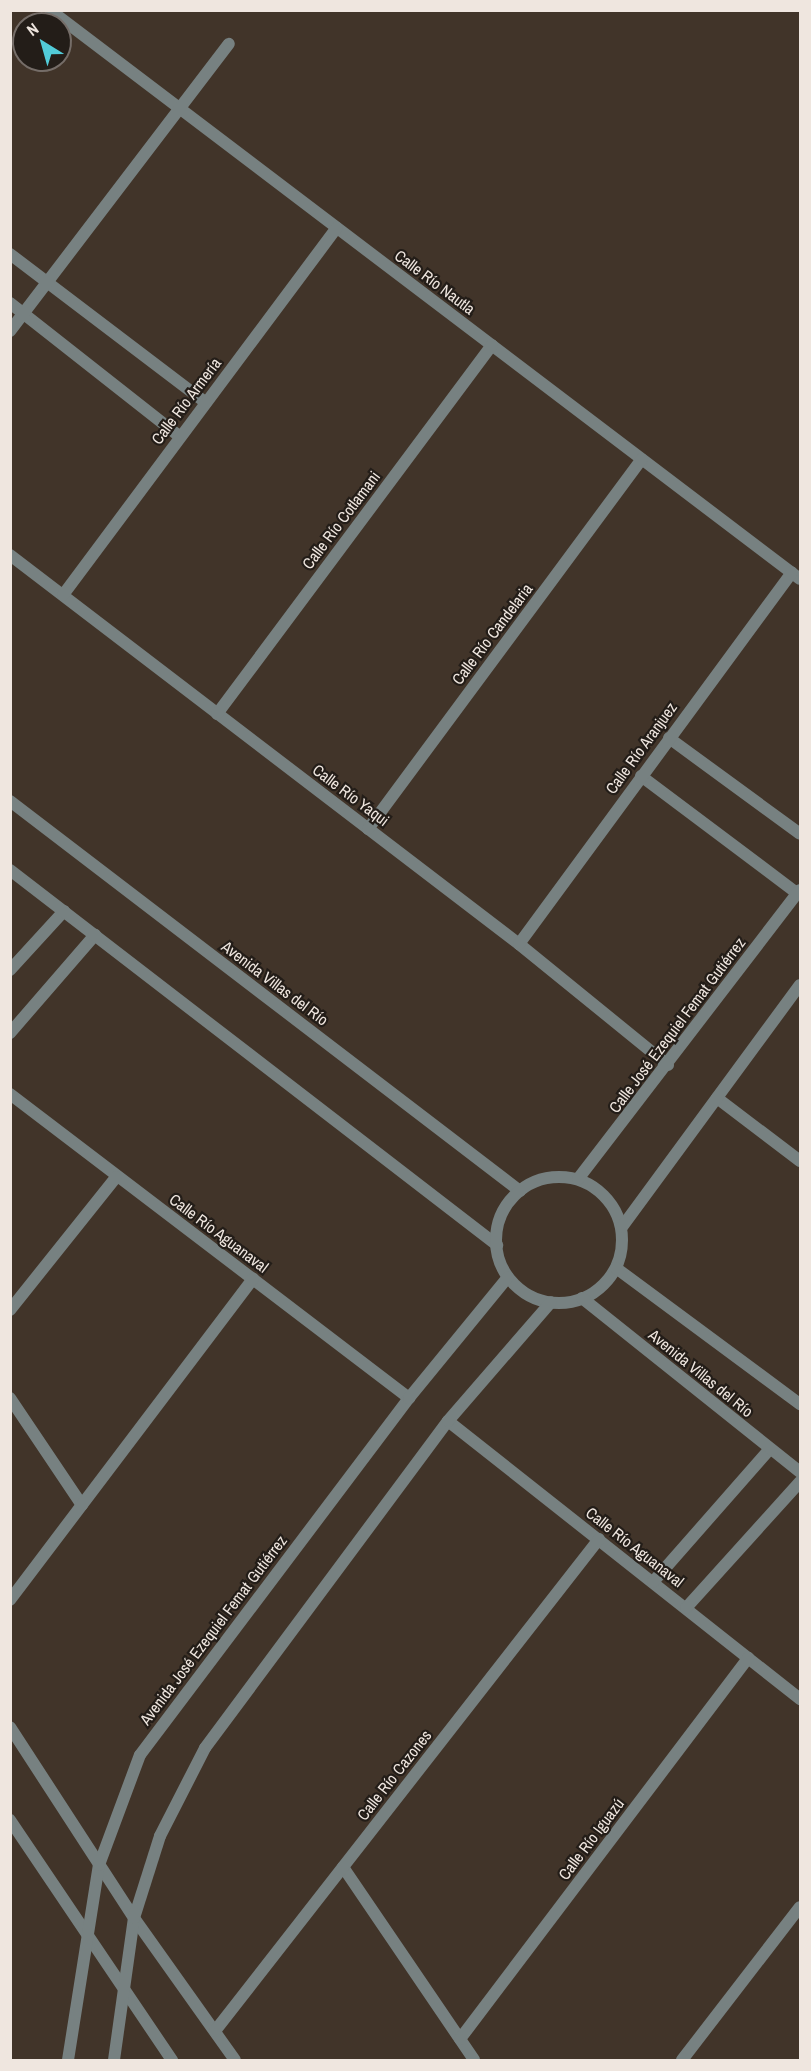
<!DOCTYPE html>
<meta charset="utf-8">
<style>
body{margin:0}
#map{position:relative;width:811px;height:2071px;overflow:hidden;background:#413429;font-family:"Archivo Narrow",sans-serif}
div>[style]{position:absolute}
.minor>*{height:12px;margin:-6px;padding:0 6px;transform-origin:6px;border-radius:6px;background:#778181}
.tertiary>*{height:12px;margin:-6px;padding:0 6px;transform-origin:6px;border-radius:6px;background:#778181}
.tertiary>.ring{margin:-6px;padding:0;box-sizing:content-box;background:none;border:12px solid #778181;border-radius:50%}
span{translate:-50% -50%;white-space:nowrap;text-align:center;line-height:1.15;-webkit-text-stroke:4.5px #231d18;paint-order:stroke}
.street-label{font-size:16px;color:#efe6df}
.frame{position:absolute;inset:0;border:12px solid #efe6df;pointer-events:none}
.north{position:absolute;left:12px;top:12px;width:60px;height:60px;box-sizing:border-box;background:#231d18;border:2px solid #756d68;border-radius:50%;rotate:323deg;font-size:16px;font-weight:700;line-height:24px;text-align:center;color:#efe6df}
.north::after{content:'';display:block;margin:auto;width:21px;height:27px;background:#52cbd8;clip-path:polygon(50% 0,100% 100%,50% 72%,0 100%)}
</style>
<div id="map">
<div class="minor">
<i style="left:50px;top:10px;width:941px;rotate:37.19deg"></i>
<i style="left:10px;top:254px;width:246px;rotate:37.2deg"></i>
<i style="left:10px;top:303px;width:216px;rotate:38.2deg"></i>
<i style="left:10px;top:331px;width:361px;rotate:-52.7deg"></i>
<i style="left:10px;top:555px;width:641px;rotate:37.39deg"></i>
<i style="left:519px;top:944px;width:192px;rotate:39.1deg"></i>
<i style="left:63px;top:595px;width:458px;rotate:-53.3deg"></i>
<i style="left:217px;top:714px;width:460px;rotate:-53.3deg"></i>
<i style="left:669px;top:738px;width:162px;rotate:36.2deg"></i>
<i style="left:641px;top:776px;width:196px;rotate:36.9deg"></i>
<i style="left:368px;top:829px;width:460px;rotate:-53.5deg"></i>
<i style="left:519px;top:944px;width:461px;rotate:-53.7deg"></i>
<i style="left:10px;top:970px;width:80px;rotate:-47.5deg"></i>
<i style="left:10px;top:1033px;width:130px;rotate:-49.1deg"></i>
<i style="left:10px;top:1094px;width:502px;rotate:37.3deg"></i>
<i style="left:717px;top:1098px;width:104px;rotate:37.2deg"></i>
<i style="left:10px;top:1310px;width:170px;rotate:-51.4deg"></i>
<i style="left:10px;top:1398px;width:129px;rotate:56.1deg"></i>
<i style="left:448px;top:1421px;width:449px;rotate:38.3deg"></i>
<i style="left:653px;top:1582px;width:177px;rotate:-48.7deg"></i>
<i style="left:10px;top:1600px;width:403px;rotate:-52.9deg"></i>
<i style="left:686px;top:1608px;width:170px;rotate:-47.9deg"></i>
<i style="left:10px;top:1727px;width:228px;rotate:57deg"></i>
<i style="left:134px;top:1918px;width:174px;rotate:54.6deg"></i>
<i style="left:10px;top:1820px;width:290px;rotate:56deg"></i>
<i style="left:343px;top:1867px;width:233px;rotate:55.8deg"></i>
<i style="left:215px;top:2031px;width:624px;rotate:-52.03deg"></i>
<i style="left:460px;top:2039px;width:478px;rotate:-52.9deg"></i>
<i style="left:682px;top:2060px;width:193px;rotate:-52.4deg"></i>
</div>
<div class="tertiary">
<i style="left:10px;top:801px;width:642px;rotate:37.41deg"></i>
<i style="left:10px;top:870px;width:615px;rotate:37.6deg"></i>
<i class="ring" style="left:496px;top:1177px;width:114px;height:114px"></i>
<i style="left:578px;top:1179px;width:364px;rotate:-52.5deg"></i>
<i style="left:622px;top:1227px;width:300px;rotate:-53.7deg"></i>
<i style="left:616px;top:1268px;width:229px;rotate:36.5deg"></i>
<i style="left:582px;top:1298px;width:279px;rotate:38.6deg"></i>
<i style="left:68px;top:2060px;width:197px;rotate:-81deg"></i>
<i style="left:99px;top:1865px;width:117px;rotate:-69.6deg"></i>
<i style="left:140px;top:1755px;width:447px;rotate:-53deg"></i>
<i style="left:409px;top:1398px;width:156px;rotate:-50.7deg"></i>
<i style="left:114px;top:2060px;width:143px;rotate:-82deg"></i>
<i style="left:134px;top:1918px;width:86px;rotate:-72.4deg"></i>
<i style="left:160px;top:1836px;width:99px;rotate:-62.9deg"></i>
<i style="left:205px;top:1748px;width:407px;rotate:-53.4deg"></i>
<i style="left:448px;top:1421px;width:157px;rotate:-49.1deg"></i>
</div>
<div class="street-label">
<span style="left:435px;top:282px;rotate:37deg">Calle Río Nautla</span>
<span style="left:186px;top:401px;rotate:-53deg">Calle Río Armería</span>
<span style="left:341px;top:520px;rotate:-53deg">Calle Río Cotlamani</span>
<span style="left:492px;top:634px;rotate:-53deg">Calle Río Candelaria</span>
<span style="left:641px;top:748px;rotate:-54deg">Calle Río Aranjuez</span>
<span style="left:351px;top:795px;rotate:37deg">Calle Río Yaqui</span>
<span style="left:275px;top:983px;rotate:37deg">Avenida Villas del Río</span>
<span style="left:677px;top:1025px;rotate:-53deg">Calle José Ezequiel Femat Gutiérrez</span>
<span style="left:219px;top:1233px;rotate:37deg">Calle Río Aguanaval</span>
<span style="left:701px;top:1373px;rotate:39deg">Avenida Villas del Río</span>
<span style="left:635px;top:1547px;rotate:38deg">Calle Río Aguanaval</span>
<span style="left:213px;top:1630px;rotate:-53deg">Avenida José Ezequiel Femat Gutiérrez</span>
<span style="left:394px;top:1775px;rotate:-52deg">Calle Río Cazones</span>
<span style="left:591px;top:1839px;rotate:-53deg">Calle Río Iguazú</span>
</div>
<div class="frame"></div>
<div class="north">N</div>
</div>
